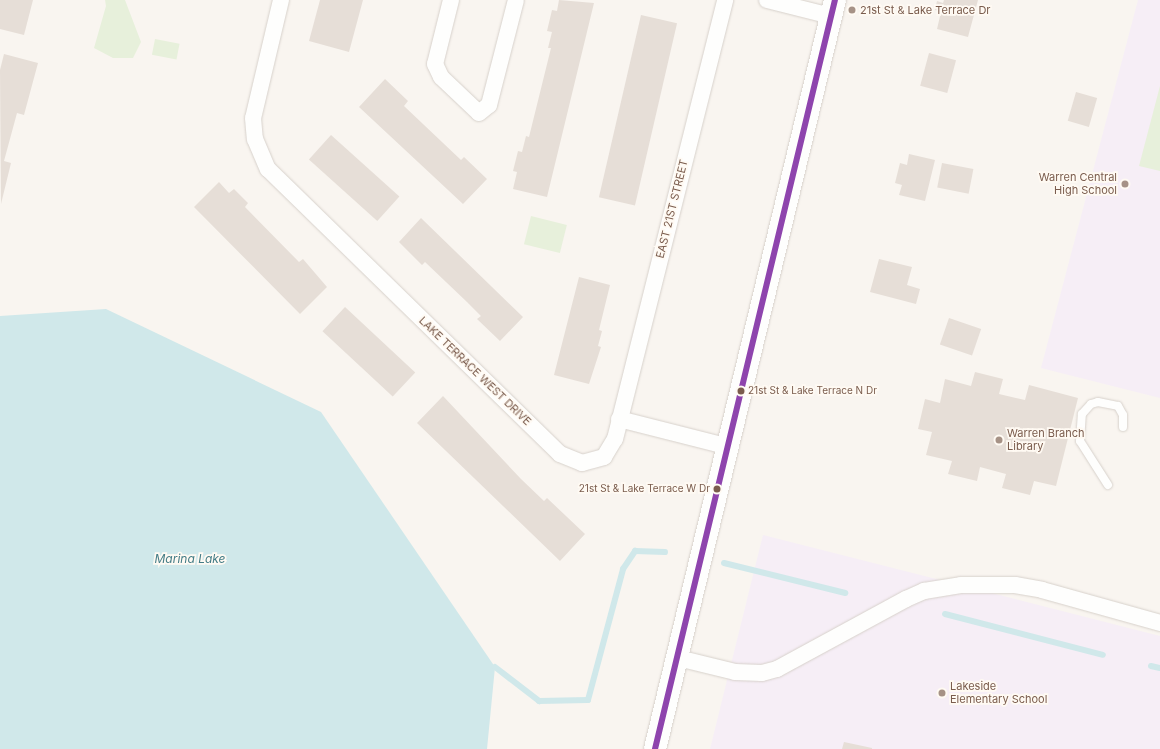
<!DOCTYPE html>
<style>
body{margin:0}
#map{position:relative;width:1160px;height:749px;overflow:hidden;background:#f9f5f0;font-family:Inter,sans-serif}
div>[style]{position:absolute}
.education>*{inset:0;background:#f6eef6}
.green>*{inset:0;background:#e7f0db;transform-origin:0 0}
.water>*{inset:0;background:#d0e8ea}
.stream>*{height:6px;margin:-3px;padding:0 3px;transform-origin:3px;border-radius:3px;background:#d0e8ea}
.building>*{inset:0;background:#e6ded7;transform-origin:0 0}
.roads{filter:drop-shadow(0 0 1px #d7d1cb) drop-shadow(0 0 1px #d7d1cb)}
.lane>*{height:8px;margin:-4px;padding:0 4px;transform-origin:4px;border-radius:4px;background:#fefefd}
.street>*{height:16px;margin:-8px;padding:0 8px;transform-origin:8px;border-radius:8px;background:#fefefd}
.secondary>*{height:22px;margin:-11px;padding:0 11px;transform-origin:11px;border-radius:11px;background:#fefefd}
.bus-1>*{height:6px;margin:-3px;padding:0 3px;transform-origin:3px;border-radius:3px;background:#8e44ad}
.dots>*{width:11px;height:11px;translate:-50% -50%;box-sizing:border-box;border:2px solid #fffaf3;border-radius:50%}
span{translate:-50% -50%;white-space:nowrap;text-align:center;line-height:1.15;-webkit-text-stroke:3.5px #fffaf3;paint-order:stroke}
.bus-label{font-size:10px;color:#7a5c4d}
.left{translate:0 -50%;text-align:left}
.right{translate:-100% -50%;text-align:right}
.poi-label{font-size:11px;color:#7a5c4d}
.street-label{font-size:11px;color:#7a5c4d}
.water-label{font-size:12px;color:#437c86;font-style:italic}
</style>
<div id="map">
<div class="education">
<i style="clip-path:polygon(1138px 0,1160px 0,1160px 398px,1041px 368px)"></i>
<i style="clip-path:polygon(763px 535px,1160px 636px,1160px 749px,710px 749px)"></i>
</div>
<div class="green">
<i style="clip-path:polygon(105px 0,125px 0,141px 42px,133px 58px,113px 58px,94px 48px,106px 6px)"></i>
<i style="left:155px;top:39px;width:25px;height:16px;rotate:11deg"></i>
<i style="clip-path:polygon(1160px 86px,1160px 171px,1139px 166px)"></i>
<i style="left:531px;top:216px;width:37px;height:29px;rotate:14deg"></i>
</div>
<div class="water">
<i style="clip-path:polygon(106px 309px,321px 412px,495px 667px,487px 749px,0 749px,0 316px)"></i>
</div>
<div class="stream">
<i style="left:724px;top:563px;width:125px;rotate:13.9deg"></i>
<i style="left:945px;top:614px;width:163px;rotate:14.5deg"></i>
<i style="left:1151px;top:666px;width:9px;rotate:13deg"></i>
<i style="left:495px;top:667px;width:56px;rotate:37.7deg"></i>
<i style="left:539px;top:701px;width:49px;rotate:-1.2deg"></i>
<i style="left:588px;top:700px;width:136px;rotate:-75deg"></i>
<i style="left:623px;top:569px;width:22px;rotate:-56deg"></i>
<i style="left:635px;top:551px;width:30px;rotate:2deg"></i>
</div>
<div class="building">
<i style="clip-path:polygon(0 0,33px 0,24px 35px,0 29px)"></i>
<i style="clip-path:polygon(320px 0,363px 0,349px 52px,309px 41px)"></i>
<i style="clip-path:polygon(559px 0,594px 3px,547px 197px,513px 189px,517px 172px,513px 171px,518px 151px,522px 152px,526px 136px,529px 137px,551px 48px,548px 48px,552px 32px,547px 31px,552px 10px,557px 11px)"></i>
<i style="clip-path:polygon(944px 0,978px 0,968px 37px,937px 29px,941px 12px,935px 10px,937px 1px,943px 3px)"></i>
<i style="left:641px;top:15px;width:37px;height:187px;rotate:13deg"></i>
<i style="left:929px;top:53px;width:28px;height:34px;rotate:15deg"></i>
<i style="clip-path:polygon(4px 54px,38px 63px,24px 115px,17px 113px,4px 161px,11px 163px,1px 204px,0 70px)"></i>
<i style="clip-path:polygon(385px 79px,408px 101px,404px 106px,461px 160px,464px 157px,487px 179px,463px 204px,359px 107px)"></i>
<i style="left:1076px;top:92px;width:22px;height:30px;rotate:16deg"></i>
<i style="left:331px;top:135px;width:92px;height:33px;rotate:42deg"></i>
<i style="clip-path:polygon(909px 154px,935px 160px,925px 201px,899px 195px,902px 185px,895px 183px,900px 163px,907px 165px)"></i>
<i style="left:942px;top:163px;width:32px;height:25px;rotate:11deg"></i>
<i style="clip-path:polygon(219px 182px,229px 193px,234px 189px,248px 203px,245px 207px,299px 262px,303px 259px,327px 287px,300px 314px,194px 207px)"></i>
<i style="clip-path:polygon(421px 218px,523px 317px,500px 341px,477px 319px,481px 316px,467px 302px,425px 262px,422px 265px,399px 242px)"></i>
<i style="clip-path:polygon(879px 259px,912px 267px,907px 285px,920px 289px,916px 304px,870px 292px)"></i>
<i style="clip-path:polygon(579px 277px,610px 285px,599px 330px,602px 331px,598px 346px,601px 347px,589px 384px,554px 375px)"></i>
<i style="left:345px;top:307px;width:96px;height:33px;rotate:43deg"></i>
<i style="left:949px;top:318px;width:34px;height:28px;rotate:19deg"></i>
<i style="clip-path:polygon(975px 372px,1003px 379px,999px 394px,1025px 400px,1029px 385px,1078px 398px,1056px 486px,1034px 481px,1030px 495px,1002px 488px,1006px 474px,980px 467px,977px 481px,948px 474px,952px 461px,926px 455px,932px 432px,918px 429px,925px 399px,940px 403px,945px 379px,971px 386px)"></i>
<i style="clip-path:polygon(443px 396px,521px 479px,544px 501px,547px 498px,585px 534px,560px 561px,417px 423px)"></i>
<i style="clip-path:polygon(844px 742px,872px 748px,872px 749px,842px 749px)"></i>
</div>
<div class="roads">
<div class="lane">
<i style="left:1108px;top:485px;width:52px;rotate:-122.5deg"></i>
<i style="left:1080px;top:441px;width:27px;rotate:-86deg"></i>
<i style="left:1082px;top:414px;width:13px;rotate:-48deg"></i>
<i style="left:1091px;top:404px;width:7px;rotate:-16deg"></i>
<i style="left:1098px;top:402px;width:20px;rotate:11deg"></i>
<i style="left:1118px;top:406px;width:10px;rotate:61deg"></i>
<i style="left:1123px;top:415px;width:12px;rotate:90deg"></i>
</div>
<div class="street">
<i style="left:281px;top:0;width:121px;rotate:103.3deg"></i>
<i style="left:253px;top:118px;width:21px;rotate:85deg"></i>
<i style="left:255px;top:139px;width:33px;rotate:67deg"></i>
<i style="left:268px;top:169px;width:408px;rotate:44.3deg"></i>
<i style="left:560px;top:454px;width:24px;rotate:22deg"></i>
<i style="left:582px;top:463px;width:23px;rotate:-15deg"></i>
<i style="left:604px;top:457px;width:21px;rotate:-59deg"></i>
<i style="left:615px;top:439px;width:453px;rotate:-75.9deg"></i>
<i style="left:451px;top:0;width:66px;rotate:104deg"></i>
<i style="left:435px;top:64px;width:14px;rotate:65deg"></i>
<i style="left:441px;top:77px;width:52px;rotate:43.5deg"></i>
<i style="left:479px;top:113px;width:13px;rotate:-39deg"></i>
<i style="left:489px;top:105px;width:108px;rotate:-75.6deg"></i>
<i style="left:767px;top:0;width:66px;rotate:14deg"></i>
<i style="left:619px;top:419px;width:110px;rotate:14.2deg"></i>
<i style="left:678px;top:658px;width:59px;rotate:13.8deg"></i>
<i style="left:735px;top:672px;width:27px;rotate:2deg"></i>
<i style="left:762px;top:673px;width:16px;rotate:-15deg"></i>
<i style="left:777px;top:669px;width:147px;rotate:-28.5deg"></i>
<i style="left:906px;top:599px;width:20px;rotate:-24deg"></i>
<i style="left:924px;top:591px;width:37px;rotate:-9deg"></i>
<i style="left:961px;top:585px;width:54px"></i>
<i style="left:1015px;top:585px;width:27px;rotate:10deg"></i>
<i style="left:1042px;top:590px;width:123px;rotate:15.6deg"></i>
</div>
<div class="secondary">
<i style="left:655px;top:749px;width:770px;rotate:-76.49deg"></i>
</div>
</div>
<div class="bus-1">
<i style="left:655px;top:749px;width:770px;rotate:-76.49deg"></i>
</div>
<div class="dots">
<i style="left:852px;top:10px;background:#a69286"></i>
<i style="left:1125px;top:184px;background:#a69286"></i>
<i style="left:741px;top:391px;background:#7a5c4d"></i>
<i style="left:999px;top:440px;background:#a69286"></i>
<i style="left:717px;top:489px;background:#7a5c4d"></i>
<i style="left:942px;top:693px;background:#a69286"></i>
</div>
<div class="bus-label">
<span class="left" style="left:748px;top:391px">21st St &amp; Lake Terrace N Dr</span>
<span class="right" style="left:710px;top:489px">21st St &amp; Lake Terrace W Dr</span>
</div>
<div class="poi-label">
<span class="left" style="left:860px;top:10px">21st St &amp; Lake Terrace Dr</span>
<span class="right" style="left:1117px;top:184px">Warren Central<br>High School</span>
<span class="left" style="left:1007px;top:440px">Warren Branch<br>Library</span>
<span class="left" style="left:950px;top:693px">Lakeside<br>Elementary School</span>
</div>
<div class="street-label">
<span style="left:672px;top:209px;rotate:-76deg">EAST 21ST STREET</span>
<span style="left:475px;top:371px;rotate:44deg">LAKE TERRACE WEST DRIVE</span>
</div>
<div class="water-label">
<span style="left:190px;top:559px">Marina Lake</span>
</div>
</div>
